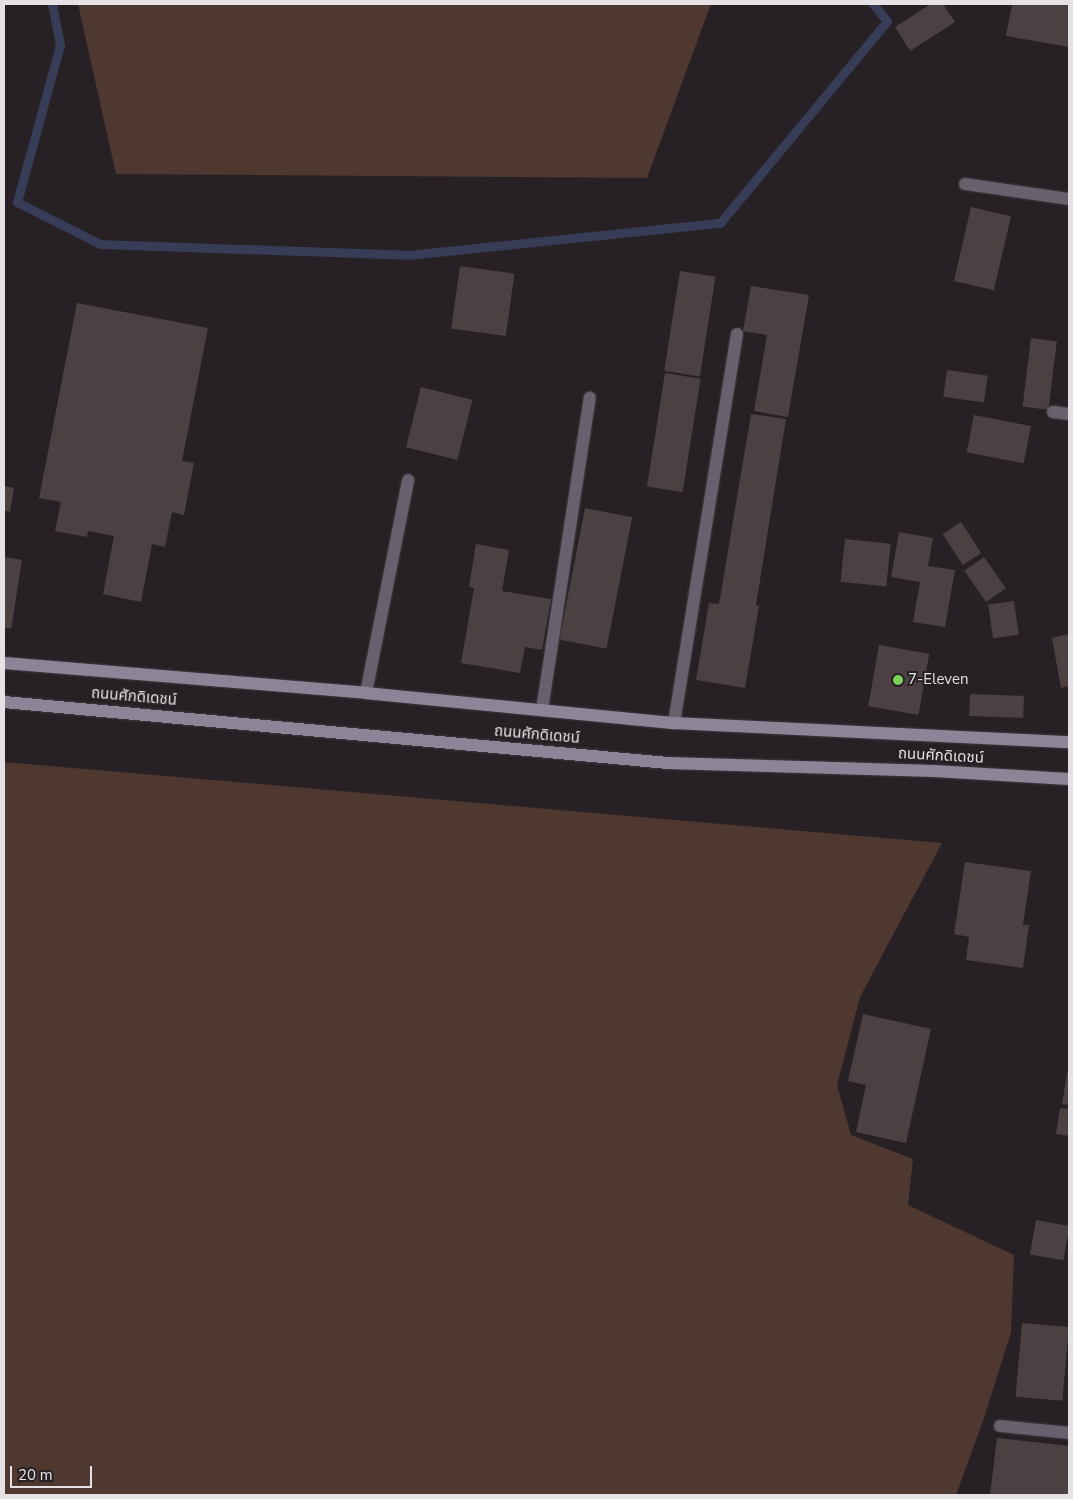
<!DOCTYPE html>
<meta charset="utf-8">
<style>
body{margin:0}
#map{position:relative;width:1073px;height:1499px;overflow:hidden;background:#272025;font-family:"Nunito Sans","Noto Sans Thai",sans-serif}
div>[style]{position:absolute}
.green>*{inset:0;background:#4e382f}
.stream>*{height:9px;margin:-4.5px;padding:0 4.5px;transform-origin:4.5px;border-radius:4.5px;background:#373c57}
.building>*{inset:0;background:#4b4142;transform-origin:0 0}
.roads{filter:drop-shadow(0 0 1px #423b40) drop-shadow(0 0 1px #423b40)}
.street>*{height:12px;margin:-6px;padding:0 6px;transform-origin:6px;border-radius:6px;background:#67616d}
.secondary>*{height:12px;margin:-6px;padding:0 6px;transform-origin:6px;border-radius:6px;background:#8e8498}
.dots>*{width:14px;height:14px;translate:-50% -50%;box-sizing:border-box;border:2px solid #272025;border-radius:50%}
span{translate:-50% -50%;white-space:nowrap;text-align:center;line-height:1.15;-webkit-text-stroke:4px #272025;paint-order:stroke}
.poi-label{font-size:15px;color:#e6e1e4}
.left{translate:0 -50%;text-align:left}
.street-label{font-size:15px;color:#e6e1e4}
.frame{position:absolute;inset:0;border:5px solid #e6e1e4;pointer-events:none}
.scale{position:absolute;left:10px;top:1466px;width:82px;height:22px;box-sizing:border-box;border:2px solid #e6e1e4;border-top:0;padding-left:6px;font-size:15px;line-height:18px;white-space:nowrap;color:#e6e1e4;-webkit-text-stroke:4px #272025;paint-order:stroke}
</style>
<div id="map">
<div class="green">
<i style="clip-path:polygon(78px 4px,711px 4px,647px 178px,116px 174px)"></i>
<i style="clip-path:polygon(4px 762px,942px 843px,860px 997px,837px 1085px,851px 1135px,913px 1159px,908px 1205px,1014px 1255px,1011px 1332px,983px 1421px,956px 1495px,4px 1495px)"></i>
</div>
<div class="stream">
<i style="left:52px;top:4px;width:42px;rotate:79deg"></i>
<i style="left:60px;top:45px;width:163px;rotate:105.3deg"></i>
<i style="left:17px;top:202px;width:93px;rotate:26.8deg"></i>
<i style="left:100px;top:244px;width:308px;rotate:2deg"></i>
<i style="left:408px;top:255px;width:314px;rotate:-5.9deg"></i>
<i style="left:720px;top:223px;width:262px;rotate:-50.4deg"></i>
<i style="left:887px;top:21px;width:22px;rotate:-129deg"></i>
</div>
<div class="building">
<i style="clip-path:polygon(931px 4px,943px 4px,955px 22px,910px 51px,895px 27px)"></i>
<i style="clip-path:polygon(1012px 4px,1069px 4px,1069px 47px,1006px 36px)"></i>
<i style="left:971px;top:207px;width:41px;height:76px;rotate:13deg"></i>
<i style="left:460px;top:266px;width:55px;height:63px;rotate:8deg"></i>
<i style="left:680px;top:271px;width:36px;height:101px;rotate:9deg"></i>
<i style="clip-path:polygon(751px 286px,809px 295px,788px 417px,754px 411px,767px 335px,743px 331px)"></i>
<i style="clip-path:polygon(77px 303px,208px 328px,182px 461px,194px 463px,184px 515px,172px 512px,165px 547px,152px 544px,141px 602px,103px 594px,114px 536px,88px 531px,87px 537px,55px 531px,61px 502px,39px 498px)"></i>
<i style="left:1031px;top:338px;width:26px;height:69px;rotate:7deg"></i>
<i style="left:947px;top:370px;width:41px;height:27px;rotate:8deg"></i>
<i style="left:665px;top:373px;width:36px;height:115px;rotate:9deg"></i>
<i style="left:421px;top:387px;width:53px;height:62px;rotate:14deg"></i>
<i style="clip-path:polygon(751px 414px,786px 419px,756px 605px,759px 606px,745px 688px,696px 680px,709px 603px,719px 604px)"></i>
<i style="left:974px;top:415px;width:58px;height:38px;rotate:11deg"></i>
<i style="clip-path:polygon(4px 486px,14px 488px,10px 512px,4px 510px)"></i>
<i style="left:585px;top:508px;width:48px;height:134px;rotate:11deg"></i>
<i style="left:961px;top:522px;width:37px;height:22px;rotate:57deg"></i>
<i style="clip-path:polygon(899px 532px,933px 538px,928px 566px,955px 570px,945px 627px,913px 622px,920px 582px,891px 577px)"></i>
<i style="left:845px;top:539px;width:46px;height:43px;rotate:6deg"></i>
<i style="clip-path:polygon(476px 544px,509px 550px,502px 591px,551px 599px,542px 650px,525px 647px,520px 673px,461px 663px,474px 588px,469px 587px)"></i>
<i style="clip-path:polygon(4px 557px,22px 560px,11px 629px,4px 627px)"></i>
<i style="left:984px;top:557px;width:38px;height:24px;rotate:55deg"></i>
<i style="left:1014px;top:601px;width:34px;height:26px;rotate:82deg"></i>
<i style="clip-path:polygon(1069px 634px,1069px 686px,1061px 688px,1052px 638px)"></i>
<i style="left:879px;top:645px;width:51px;height:62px;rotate:10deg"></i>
<i style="left:970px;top:694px;width:54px;height:22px;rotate:2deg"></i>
<i style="clip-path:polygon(965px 862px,1031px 871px,1023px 925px,1029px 925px,1023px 968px,966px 960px,969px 937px,954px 934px)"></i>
<i style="clip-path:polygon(863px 1014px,931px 1029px,906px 1143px,856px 1132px,866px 1085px,848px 1081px)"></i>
<i style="clip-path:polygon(1068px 1068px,1069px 1068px,1069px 1105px,1062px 1104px)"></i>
<i style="clip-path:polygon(1060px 1108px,1069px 1109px,1069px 1136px,1056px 1134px)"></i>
<i style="left:1036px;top:1220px;width:34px;height:35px;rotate:10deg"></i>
<i style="left:1022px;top:1323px;width:47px;height:74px;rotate:5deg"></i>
<i style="clip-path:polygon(997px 1438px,1069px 1446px,1069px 1495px,990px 1495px)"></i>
</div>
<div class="roads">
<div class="street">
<i style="left:965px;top:184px;width:105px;rotate:8.2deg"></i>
<i style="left:1053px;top:412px;width:16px;rotate:7deg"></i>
<i style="left:366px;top:693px;width:217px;rotate:-78.8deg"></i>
<i style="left:542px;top:710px;width:316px;rotate:-81.3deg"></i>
<i style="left:674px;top:723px;width:394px;rotate:-80.8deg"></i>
<i style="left:1000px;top:1426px;width:69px;rotate:5.8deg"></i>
</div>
<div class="secondary">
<i style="left:4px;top:663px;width:363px;rotate:4.7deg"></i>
<i style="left:366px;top:693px;width:309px;rotate:5.6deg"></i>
<i style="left:674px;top:723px;width:395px;rotate:2.8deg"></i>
<i style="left:4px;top:702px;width:667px;rotate:5.25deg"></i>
<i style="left:668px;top:763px;width:266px;rotate:1.7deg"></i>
<i style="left:934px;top:771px;width:135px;rotate:3.4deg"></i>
</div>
</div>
<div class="dots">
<i style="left:898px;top:680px;background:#79d157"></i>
</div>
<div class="poi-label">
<span class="left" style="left:908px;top:680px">7-Eleven</span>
</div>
<div class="street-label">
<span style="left:134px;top:697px;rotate:5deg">ถนนศักดิเดชน์</span>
<span style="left:537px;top:735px;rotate:5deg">ถนนศักดิเดชน์</span>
<span style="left:941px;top:756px;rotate:3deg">ถนนศักดิเดชน์</span>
</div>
<div class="frame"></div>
<div class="scale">20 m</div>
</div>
